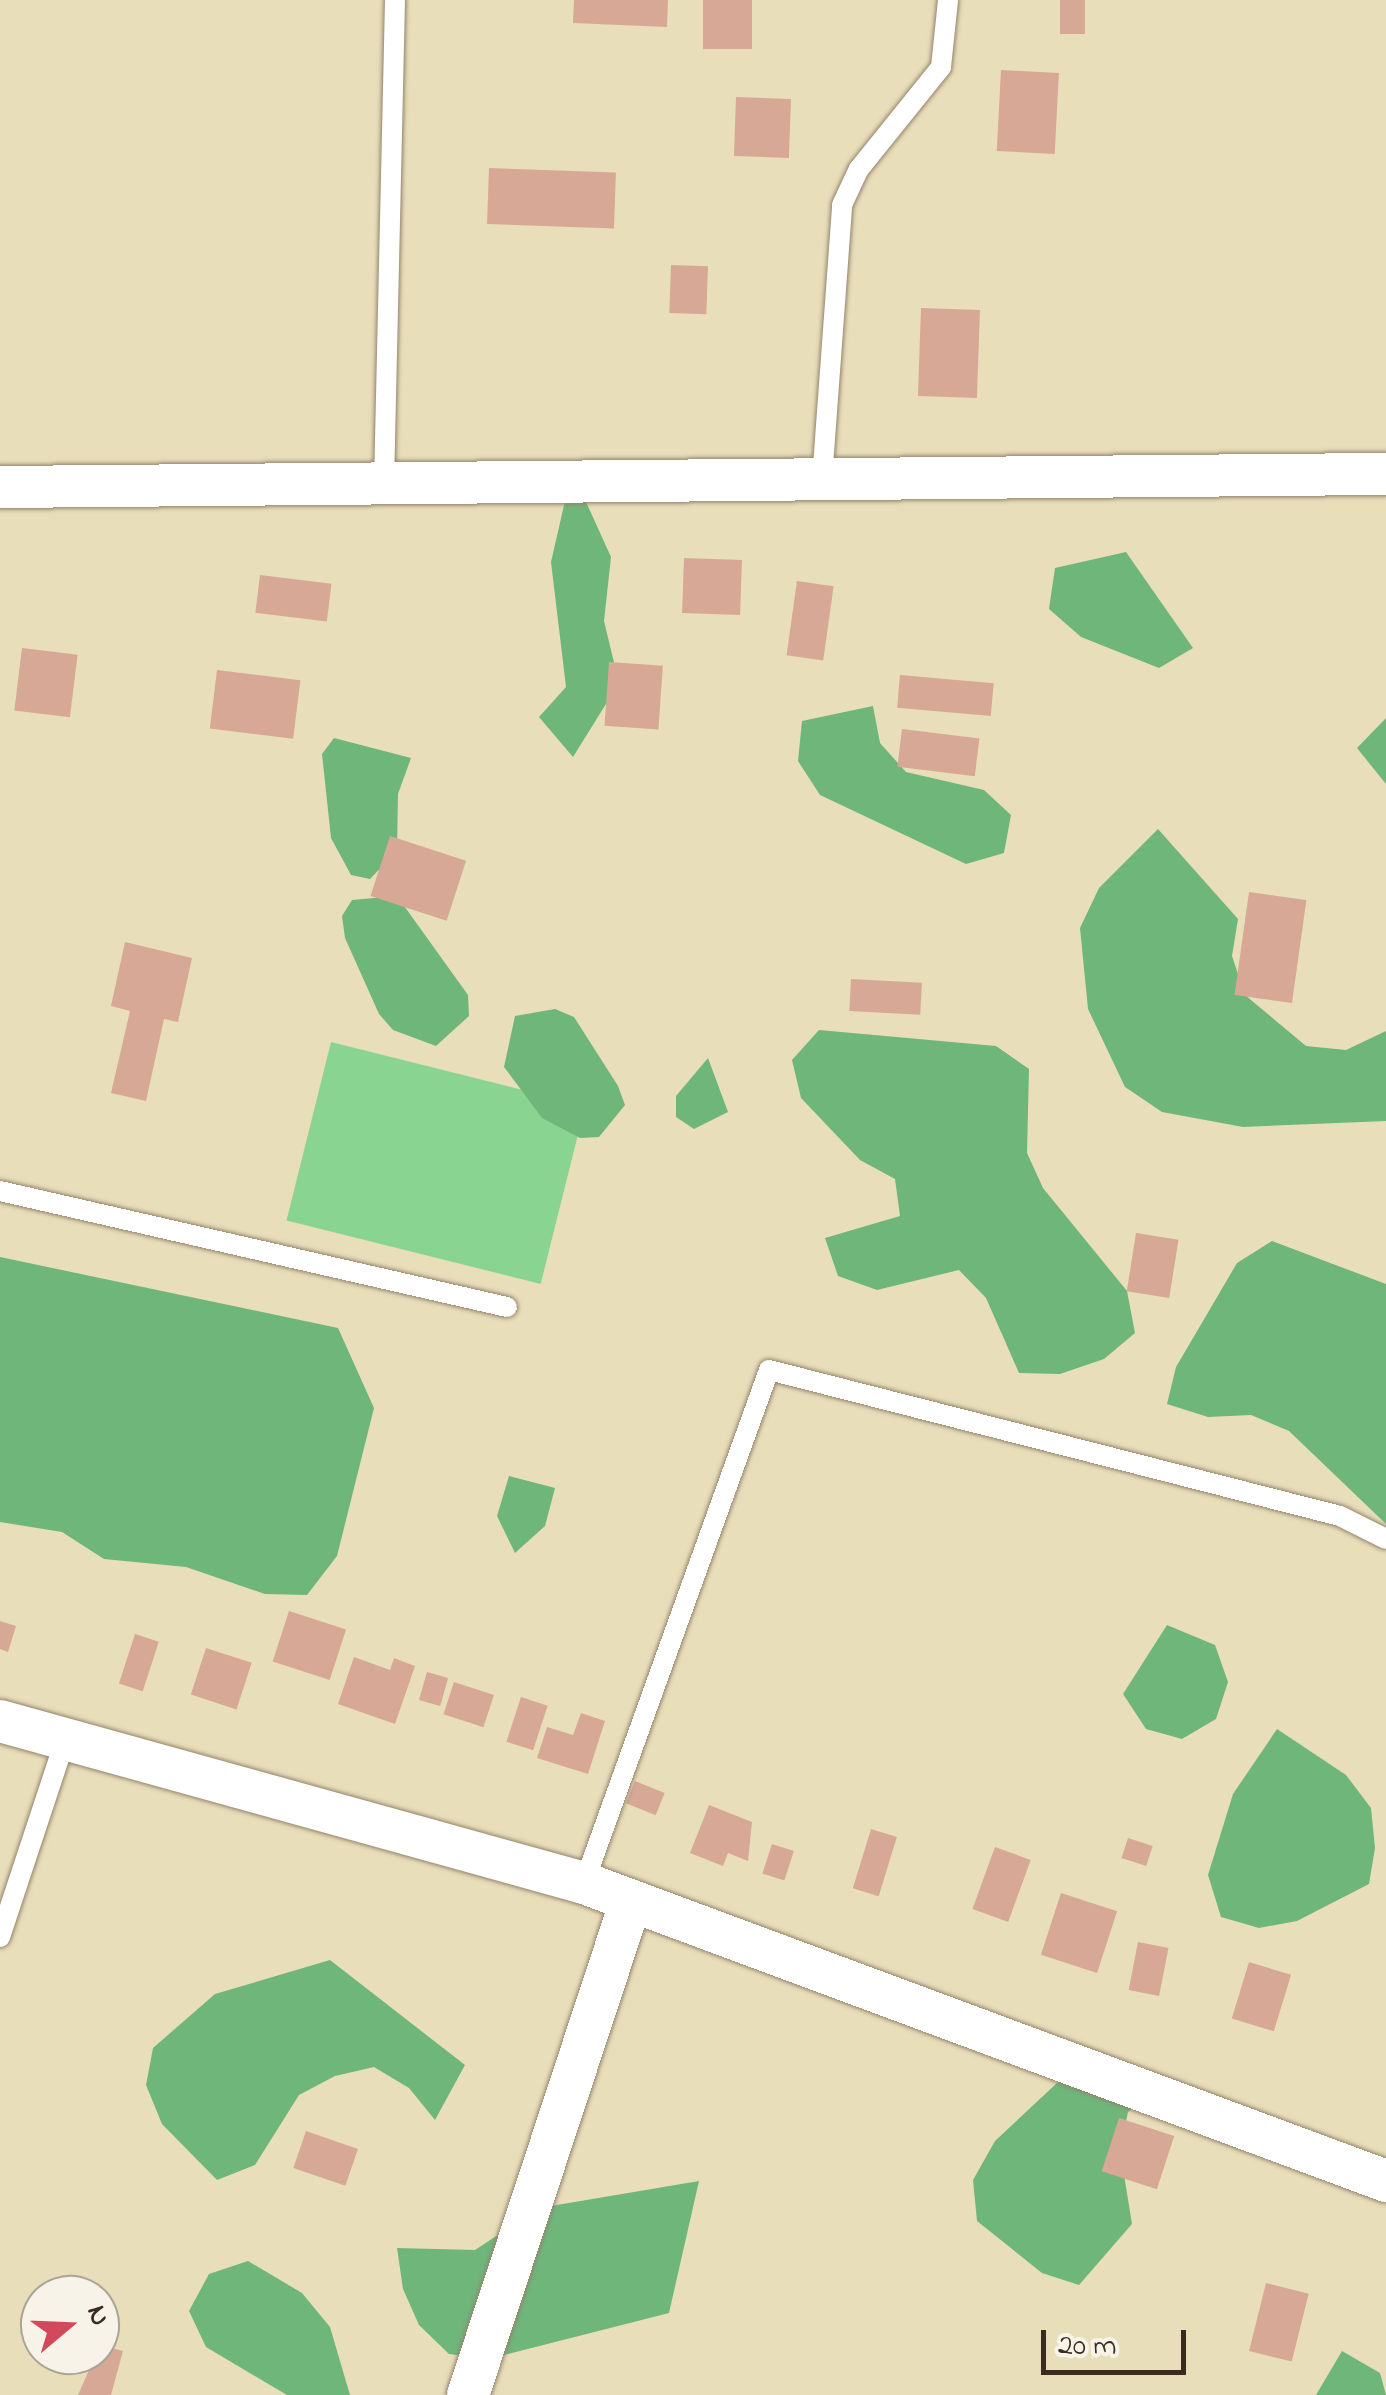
<!DOCTYPE html>
<style>
body{margin:0}
#map{position:relative;width:1386px;height:2395px;overflow:hidden;background:#e9deba;font-family:"Indie Flower",sans-serif}
div>[style]{position:absolute}
.green>*{inset:0;background:#8ad491;transform-origin:0 0}
.forest>*{inset:0;background:#6fb67b}
.building>*{inset:0;background:#d7a895;transform-origin:0 0}
.roads{filter:drop-shadow(0 0 2px #92846c) drop-shadow(0 0 2px #92846c)}
.lane>*{height:20px;margin:-10px;padding:0 10px;transform-origin:10px;border-radius:10px;background:#fff}
.street>*{height:42px;margin:-21px;padding:0 21px;transform-origin:21px;border-radius:21px;background:#fff}
span{translate:-50% -50%;white-space:nowrap;text-align:center;line-height:1.15;-webkit-text-stroke:10px #f7f3e8;paint-order:stroke}
.north{position:absolute;left:20px;top:2275px;width:100px;height:100px;box-sizing:border-box;background:#f7f3e8;border:2px solid #aca397;border-radius:50%;rotate:71deg;font-size:28px;font-weight:700;line-height:40px;text-align:center;color:#3b2a1e}
.north::after{content:'';display:block;margin:auto;width:35px;height:45px;background:#d1495b;clip-path:polygon(50% 0,100% 100%,50% 72%,0 100%)}
.scale{position:absolute;left:1041px;top:2330px;width:145px;height:45px;box-sizing:border-box;border:5px solid #3b2a1e;border-top:0;padding-left:12px;font-size:30px;line-height:35px;white-space:nowrap;color:#3b2a1e;-webkit-text-stroke:8px #f7f3e8;paint-order:stroke}
</style>
<div id="map">
<div class="green">
<i style="left:331px;top:1042px;width:262px;height:184px;rotate:14deg"></i>
</div>
<div class="forest">
<i style="clip-path:polygon(582px 493px,611px 557px,604px 621px,619px 683px,573px 757px,539px 717px,566px 687px,551px 562px,565px 501px)"></i>
<i style="clip-path:polygon(1126px 552px,1193px 648px,1159px 668px,1081px 637px,1049px 609px,1055px 568px)"></i>
<i style="clip-path:polygon(873px 706px,880px 743px,906px 772px,984px 790px,1011px 815px,1004px 853px,966px 864px,820px 795px,798px 761px,802px 721px)"></i>
<i style="clip-path:polygon(1386px 718px,1386px 784px,1357px 748px)"></i>
<i style="clip-path:polygon(334px 738px,411px 758px,398px 794px,397px 851px,370px 879px,351px 875px,331px 838px,322px 754px)"></i>
<i style="clip-path:polygon(1158px 829px,1238px 919px,1232px 956px,1245px 995px,1306px 1046px,1346px 1050px,1386px 1031px,1386px 1121px,1243px 1127px,1162px 1112px,1125px 1087px,1088px 1009px,1080px 928px,1099px 888px)"></i>
<i style="clip-path:polygon(397px 896px,468px 995px,469px 1016px,436px 1046px,393px 1030px,379px 1014px,345px 938px,342px 916px,352px 900px)"></i>
<i style="clip-path:polygon(555px 1009px,574px 1017px,618px 1086px,625px 1105px,599px 1137px,580px 1138px,542px 1118px,504px 1067px,515px 1016px)"></i>
<i style="clip-path:polygon(819px 1030px,996px 1046px,1029px 1069px,1027px 1153px,1043px 1188px,1127px 1291px,1135px 1333px,1104px 1359px,1060px 1374px,1019px 1373px,986px 1298px,959px 1270px,877px 1290px,838px 1276px,825px 1238px,900px 1216px,895px 1179px,860px 1160px,801px 1098px,792px 1060px)"></i>
<i style="clip-path:polygon(708px 1058px,728px 1112px,694px 1129px,676px 1117px,676px 1096px)"></i>
<i style="clip-path:polygon(1272px 1241px,1386px 1284px,1386px 1524px,1289px 1431px,1251px 1415px,1208px 1417px,1167px 1404px,1176px 1367px,1237px 1263px)"></i>
<i style="clip-path:polygon(0 1257px,338px 1328px,374px 1408px,337px 1556px,307px 1595px,265px 1594px,186px 1567px,104px 1559px,62px 1532px,0 1522px)"></i>
<i style="clip-path:polygon(509px 1476px,555px 1488px,545px 1526px,515px 1553px,497px 1516px)"></i>
<i style="clip-path:polygon(1167px 1625px,1215px 1645px,1228px 1682px,1216px 1719px,1182px 1739px,1146px 1729px,1123px 1694px)"></i>
<i style="clip-path:polygon(1277px 1729px,1346px 1775px,1371px 1808px,1375px 1848px,1369px 1884px,1297px 1921px,1259px 1928px,1221px 1917px,1208px 1875px,1233px 1794px)"></i>
<i style="clip-path:polygon(330px 1960px,465px 2065px,435px 2120px,409px 2088px,374px 2067px,335px 2076px,299px 2095px,255px 2165px,217px 2180px,162px 2124px,146px 2085px,153px 2048px,215px 1994px)"></i>
<i style="clip-path:polygon(1091px 2065px,1159px 2087px,1128px 2112px,1120px 2150px,1132px 2224px,1079px 2285px,1042px 2273px,977px 2221px,973px 2180px,995px 2141px,1057px 2083px)"></i>
<i style="clip-path:polygon(699px 2181px,669px 2313px,488px 2359px,449px 2354px,419px 2325px,403px 2289px,397px 2248px,475px 2250px,539px 2208px)"></i>
<i style="clip-path:polygon(248px 2261px,302px 2293px,330px 2327px,350px 2395px,287px 2395px,206px 2347px,189px 2311px,209px 2274px)"></i>
<i style="clip-path:polygon(1342px 2351px,1380px 2373px,1386px 2395px,1316px 2395px)"></i>
</div>
<div class="building">
<i style="clip-path:polygon(574px 0,668px 0,667px 27px,573px 23px)"></i>
<i style="left:703px;top:0;width:49px;height:49px"></i>
<i style="left:1060px;top:0;width:25px;height:34px"></i>
<i style="left:1001px;top:70px;width:58px;height:81px;rotate:3deg"></i>
<i style="left:736px;top:97px;width:55px;height:59px;rotate:2deg"></i>
<i style="left:489px;top:168px;width:127px;height:56px;rotate:2deg"></i>
<i style="left:671px;top:265px;width:37px;height:48px;rotate:2deg"></i>
<i style="left:921px;top:308px;width:59px;height:88px;rotate:2deg"></i>
<i style="left:684px;top:558px;width:58px;height:55px;rotate:2deg"></i>
<i style="left:260px;top:575px;width:72px;height:38px;rotate:7deg"></i>
<i style="left:797px;top:581px;width:37px;height:75px;rotate:8deg"></i>
<i style="left:22px;top:648px;width:56px;height:63px;rotate:7deg"></i>
<i style="left:609px;top:662px;width:54px;height:64px;rotate:4deg"></i>
<i style="left:217px;top:670px;width:84px;height:59px;rotate:7deg"></i>
<i style="left:900px;top:675px;width:94px;height:33px;rotate:5deg"></i>
<i style="left:902px;top:729px;width:78px;height:38px;rotate:7deg"></i>
<i style="left:390px;top:836px;width:80px;height:63px;rotate:18deg"></i>
<i style="left:1249px;top:892px;width:58px;height:104px;rotate:8deg"></i>
<i style="clip-path:polygon(125px 942px,192px 958px,178px 1022px,164px 1019px,146px 1101px,111px 1093px,130px 1011px,111px 1006px)"></i>
<i style="left:851px;top:979px;width:71px;height:32px;rotate:3deg"></i>
<i style="left:1136px;top:1233px;width:43px;height:59px;rotate:9deg"></i>
<i style="left:289px;top:1611px;width:60px;height:53px;rotate:18deg"></i>
<i style="clip-path:polygon(0 1621px,16px 1626px,8px 1652px,0 1649px)"></i>
<i style="left:135px;top:1634px;width:25px;height:52px;rotate:18deg"></i>
<i style="left:206px;top:1648px;width:48px;height:49px;rotate:18deg"></i>
<i style="clip-path:polygon(354px 1657px,390px 1670px,394px 1658px,415px 1666px,395px 1724px,338px 1704px)"></i>
<i style="left:427px;top:1672px;width:22px;height:29px;rotate:16deg"></i>
<i style="left:454px;top:1682px;width:42px;height:34px;rotate:18deg"></i>
<i style="left:521px;top:1697px;width:28px;height:47px;rotate:18deg"></i>
<i style="clip-path:polygon(581px 1713px,605px 1721px,588px 1774px,537px 1758px,547px 1727px,573px 1735px)"></i>
<i style="left:635px;top:1781px;width:32px;height:24px;rotate:22deg"></i>
<i style="clip-path:polygon(709px 1805px,752px 1822px,748px 1861px,728px 1853px,723px 1866px,690px 1853px)"></i>
<i style="left:871px;top:1829px;width:27px;height:62px;rotate:17deg"></i>
<i style="left:1128px;top:1838px;width:26px;height:21px;rotate:18deg"></i>
<i style="left:772px;top:1844px;width:23px;height:31px;rotate:18deg"></i>
<i style="left:995px;top:1847px;width:38px;height:66px;rotate:20deg"></i>
<i style="left:1061px;top:1893px;width:59px;height:65px;rotate:18deg"></i>
<i style="left:1138px;top:1942px;width:31px;height:49px;rotate:11deg"></i>
<i style="left:1249px;top:1962px;width:44px;height:59px;rotate:17deg"></i>
<i style="left:1119px;top:2118px;width:58px;height:56px;rotate:18deg"></i>
<i style="left:306px;top:2131px;width:55px;height:39px;rotate:19deg"></i>
<i style="left:1266px;top:2283px;width:44px;height:70px;rotate:14deg"></i>
<i style="clip-path:polygon(100px 2345px,123px 2351px,111px 2395px,78px 2395px)"></i>
</div>
<div class="roads">
<div class="lane">
<i style="left:822px;top:480px;width:276px;rotate:-85.8deg"></i>
<i style="left:842px;top:205px;width:40px;rotate:-65deg"></i>
<i style="left:859px;top:169px;width:131px;rotate:-51.2deg"></i>
<i style="left:941px;top:67px;width:67px;rotate:-84deg"></i>
<i style="left:384px;top:485px;width:485px;rotate:-88.7deg"></i>
<i style="left:0;top:1191px;width:520px;rotate:12.89deg"></i>
<i style="left:584px;top:1883px;width:545px;rotate:-70.17deg"></i>
<i style="left:769px;top:1370px;width:589px;rotate:14.34deg"></i>
<i style="left:1340px;top:1516px;width:51px;rotate:26.6deg"></i>
<i style="left:0;top:1937px;width:206px;rotate:-71.7deg"></i>
</div>
<div class="street">
<i style="left:0;top:487px;width:1386px;rotate:-0.54deg"></i>
<i style="left:0;top:1721px;width:606px;rotate:15.5deg"></i>
<i style="left:584px;top:1883px;width:856px;rotate:20.38deg"></i>
<i style="left:468px;top:2395px;width:520px;rotate:-71.74deg"></i>
</div>
</div>
<div class="north">N</div>
<div class="scale">20 m</div>
</div>
